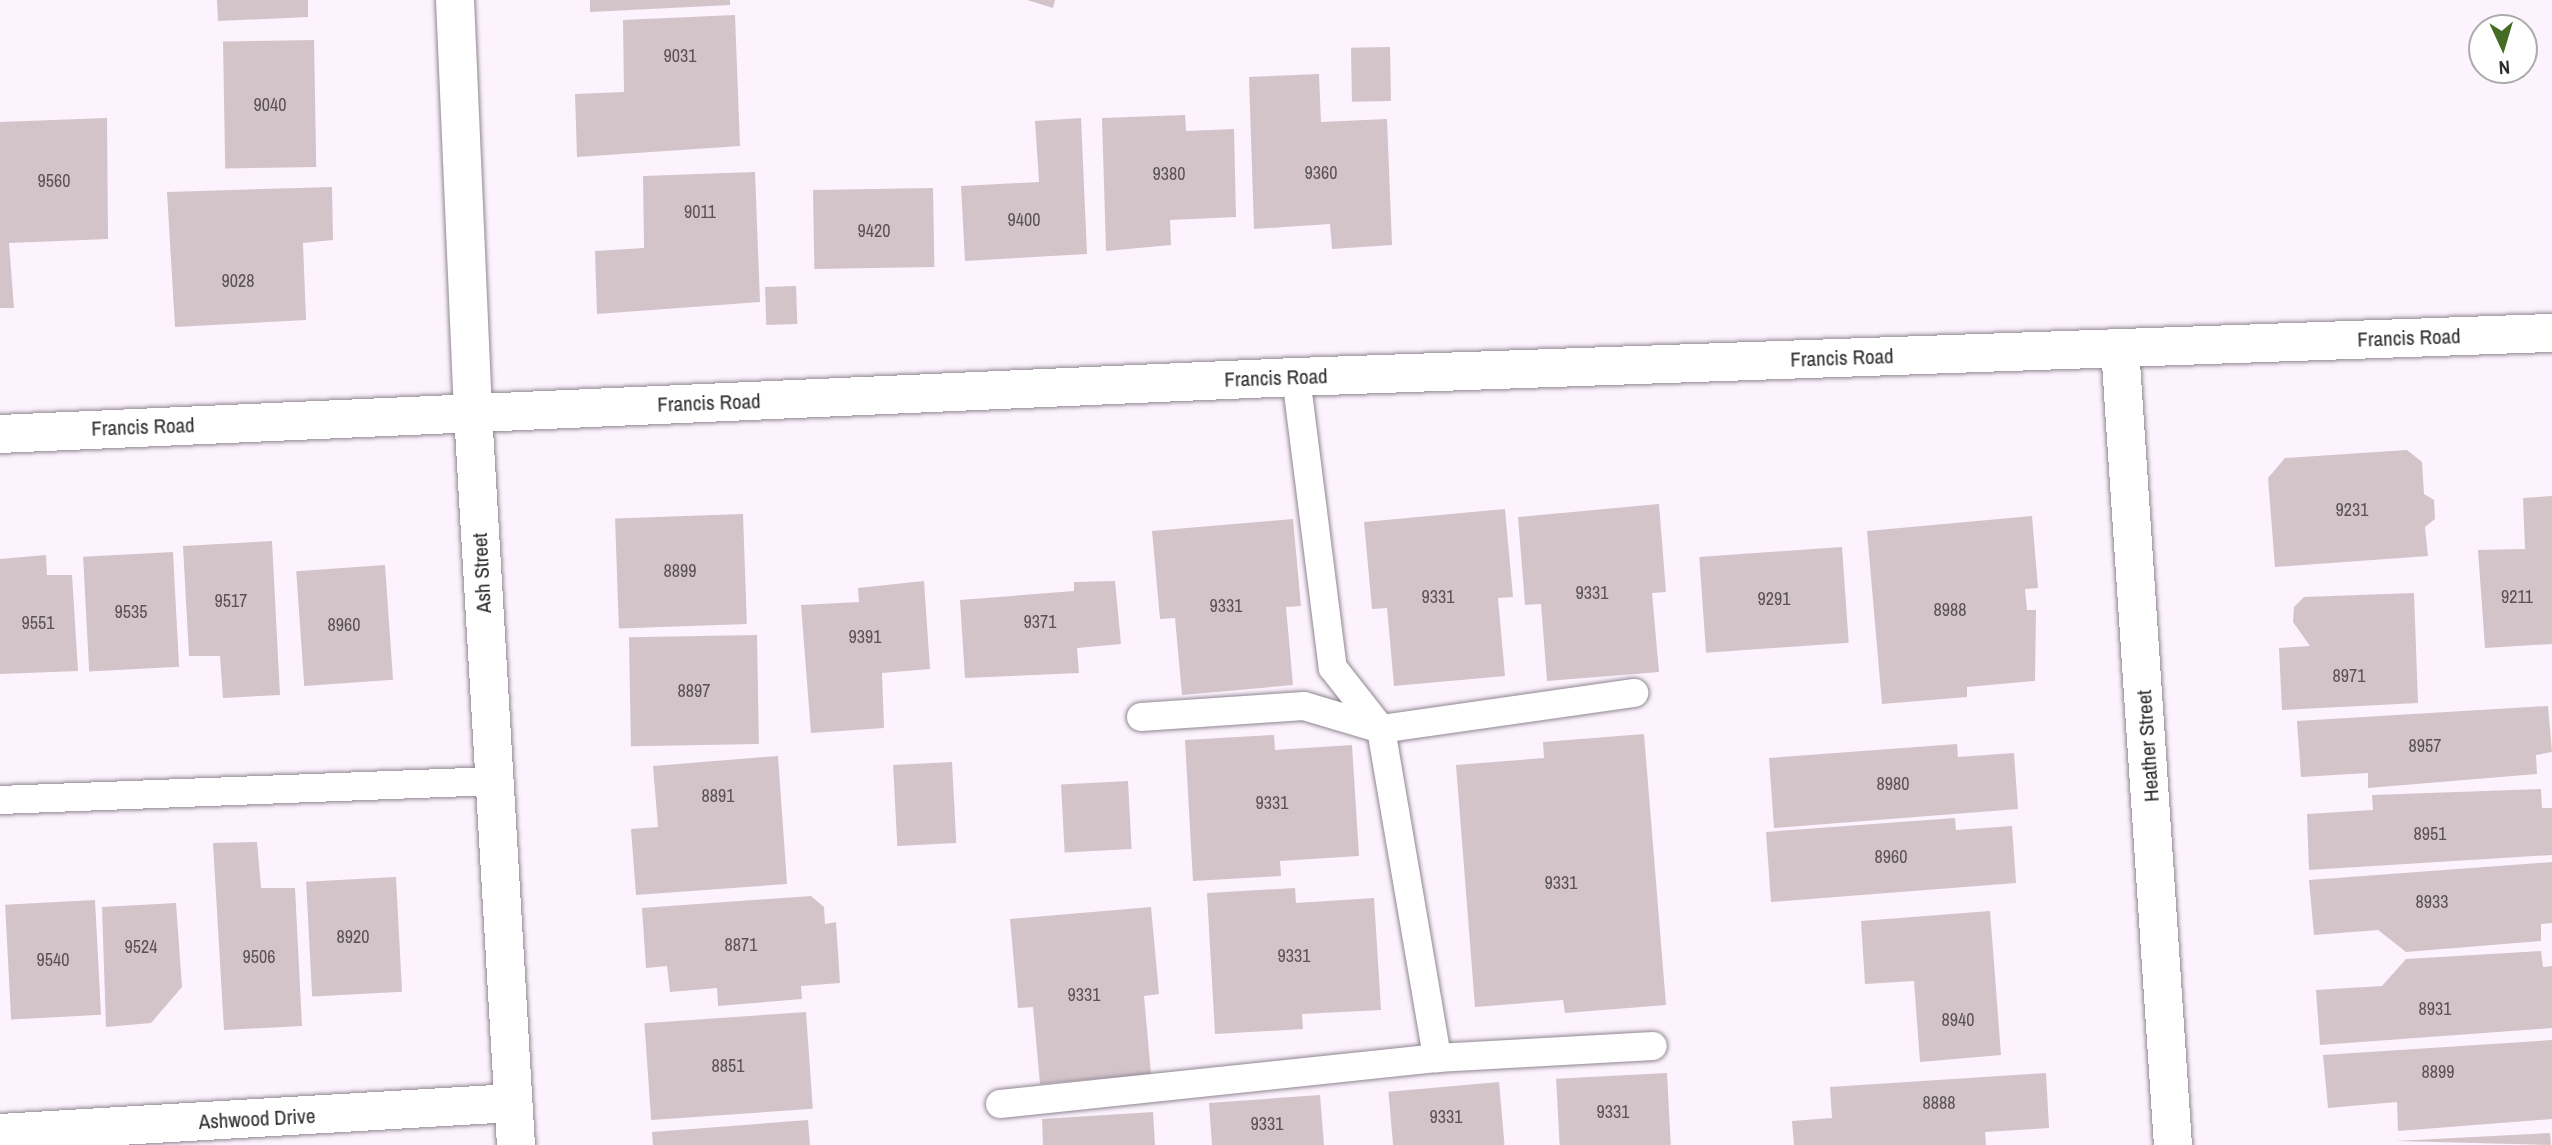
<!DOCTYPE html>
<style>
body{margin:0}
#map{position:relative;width:2552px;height:1145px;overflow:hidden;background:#fdf3fe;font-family:"Archivo Narrow",sans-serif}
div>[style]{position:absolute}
.building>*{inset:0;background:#d3c4c9;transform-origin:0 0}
.roads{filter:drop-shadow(0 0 2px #8f8691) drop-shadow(0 0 2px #8f8691)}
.lane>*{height:28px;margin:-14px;padding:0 14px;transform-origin:14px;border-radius:14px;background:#fff}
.street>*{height:38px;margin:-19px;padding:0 19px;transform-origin:19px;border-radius:19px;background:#fff}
.secondary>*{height:38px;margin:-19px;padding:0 19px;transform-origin:19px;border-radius:19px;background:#fff}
span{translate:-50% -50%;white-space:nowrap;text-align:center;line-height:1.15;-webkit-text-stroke:6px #fff;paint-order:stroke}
.number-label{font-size:18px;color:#595256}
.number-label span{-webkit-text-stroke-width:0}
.street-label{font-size:21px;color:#302c30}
.north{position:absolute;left:2468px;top:14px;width:70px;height:70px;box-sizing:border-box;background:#fff;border:2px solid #acabac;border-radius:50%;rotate:176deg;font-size:19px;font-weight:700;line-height:28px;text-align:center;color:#302c30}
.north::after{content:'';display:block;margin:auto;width:24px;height:32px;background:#466b25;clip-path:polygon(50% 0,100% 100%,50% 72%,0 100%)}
</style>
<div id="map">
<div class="building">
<i style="clip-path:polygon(217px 0,308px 0,308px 17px,218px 21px)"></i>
<i style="clip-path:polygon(590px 0,730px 0,730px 5px,590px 12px)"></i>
<i style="clip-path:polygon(1027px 0,1055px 0,1053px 8px)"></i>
<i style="clip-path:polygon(735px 15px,740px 146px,577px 157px,575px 94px,624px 92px,623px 20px)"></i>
<i style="left:314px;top:40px;width:127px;height:91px;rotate:89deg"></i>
<i style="left:1390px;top:47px;width:54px;height:39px;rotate:89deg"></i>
<i style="clip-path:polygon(1319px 74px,1321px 122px,1387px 119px,1392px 245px,1332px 249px,1330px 224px,1254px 229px,1249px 77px)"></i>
<i style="clip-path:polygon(1185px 115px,1186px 131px,1234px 129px,1236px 217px,1170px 220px,1171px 245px,1106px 251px,1102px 118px)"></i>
<i style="clip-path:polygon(107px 118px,108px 239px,9px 243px,14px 308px,0 308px,0 122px)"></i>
<i style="clip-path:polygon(1081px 118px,1087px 254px,965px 261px,961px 186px,1039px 182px,1035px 121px)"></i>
<i style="clip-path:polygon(755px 172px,760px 302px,597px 314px,595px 251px,644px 248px,643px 176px)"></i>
<i style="clip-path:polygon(332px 187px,333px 240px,303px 243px,306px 320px,175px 327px,167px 192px)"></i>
<i style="left:933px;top:188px;width:79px;height:120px;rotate:89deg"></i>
<i style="left:796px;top:286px;width:38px;height:31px;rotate:88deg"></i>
<i style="clip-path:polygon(2407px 450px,2422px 462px,2424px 494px,2434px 500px,2435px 519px,2425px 527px,2428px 556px,2275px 567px,2268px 478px,2285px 458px)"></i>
<i style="clip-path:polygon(2552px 496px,2552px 644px,2485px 648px,2478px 550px,2525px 549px,2523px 498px)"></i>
<i style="clip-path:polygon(1659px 504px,1666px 592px,1652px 593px,1659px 672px,1547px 681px,1541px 604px,1525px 605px,1518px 517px)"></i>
<i style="clip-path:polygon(1505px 509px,1513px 597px,1498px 598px,1505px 676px,1394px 686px,1387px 608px,1372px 609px,1364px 522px)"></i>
<i style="left:743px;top:514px;width:110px;height:128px;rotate:88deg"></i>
<i style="clip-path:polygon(2032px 516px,2038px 588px,2025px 589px,2027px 610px,2036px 610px,2035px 681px,1967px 687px,1967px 697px,1882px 704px,1867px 531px)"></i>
<i style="clip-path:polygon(1293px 519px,1301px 606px,1286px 607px,1293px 685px,1182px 695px,1175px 618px,1160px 619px,1152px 531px)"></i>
<i style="clip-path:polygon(272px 541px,280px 695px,223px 698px,220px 656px,189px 656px,183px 546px)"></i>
<i style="left:1842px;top:547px;width:96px;height:143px;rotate:86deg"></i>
<i style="left:173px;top:552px;width:115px;height:90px;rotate:87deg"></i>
<i style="clip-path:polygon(46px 555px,47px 575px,72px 575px,78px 671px,0 674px,0 559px)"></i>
<i style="left:385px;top:565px;width:115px;height:89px;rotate:86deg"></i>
<i style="clip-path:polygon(924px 581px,930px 669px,882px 673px,884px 728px,811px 733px,801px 605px,859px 602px,858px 588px)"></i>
<i style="clip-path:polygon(1115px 581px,1121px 644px,1077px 648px,1079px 673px,965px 678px,960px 600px,1074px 591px,1074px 582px)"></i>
<i style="clip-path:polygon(2414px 593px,2418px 703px,2282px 710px,2279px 648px,2310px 646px,2293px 622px,2294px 607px,2304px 597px)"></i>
<i style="left:757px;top:635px;width:109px;height:128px;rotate:89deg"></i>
<i style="clip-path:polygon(2548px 706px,2552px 752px,2536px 755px,2537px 774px,2368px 788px,2368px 773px,2301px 777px,2297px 721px)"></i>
<i style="clip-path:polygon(1644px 734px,1666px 1005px,1565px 1013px,1563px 1000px,1475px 1007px,1456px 765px,1544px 758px,1543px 742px)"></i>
<i style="clip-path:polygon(1274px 735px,1275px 750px,1352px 745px,1359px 856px,1280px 861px,1281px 876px,1193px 881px,1185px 740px)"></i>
<i style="clip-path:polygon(1957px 744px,1958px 757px,2014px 753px,2018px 809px,1774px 828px,1769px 758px)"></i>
<i style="clip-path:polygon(778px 756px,787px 884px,636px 895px,631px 829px,658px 827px,653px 766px)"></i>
<i style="left:952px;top:762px;width:81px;height:59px;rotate:87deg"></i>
<i style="left:1128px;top:781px;width:68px;height:67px;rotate:87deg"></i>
<i style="clip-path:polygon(2541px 789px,2542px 808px,2552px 808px,2552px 855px,2309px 870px,2307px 814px,2373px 810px,2372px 795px)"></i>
<i style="clip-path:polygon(1955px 818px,1956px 830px,2012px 826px,2016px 883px,1771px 902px,1766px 832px)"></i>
<i style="clip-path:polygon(257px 842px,261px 888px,295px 888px,302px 1026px,224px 1030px,213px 843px)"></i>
<i style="clip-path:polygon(2552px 862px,2552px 923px,2541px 924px,2541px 941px,2406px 952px,2378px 930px,2314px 935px,2309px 880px)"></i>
<i style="left:396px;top:877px;width:115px;height:90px;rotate:87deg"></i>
<i style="clip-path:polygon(1295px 888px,1296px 903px,1374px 898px,1381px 1010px,1302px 1014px,1303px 1029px,1215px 1034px,1207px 893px)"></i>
<i style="clip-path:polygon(811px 896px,824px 907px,825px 924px,836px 922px,840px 983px,801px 986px,802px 999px,718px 1006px,717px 988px,670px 992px,667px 966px,646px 968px,642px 908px)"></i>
<i style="left:95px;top:900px;width:115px;height:90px;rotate:87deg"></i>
<i style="clip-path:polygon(176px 903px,182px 987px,151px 1023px,106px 1027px,102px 907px)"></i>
<i style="clip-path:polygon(1151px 907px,1159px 994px,1144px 996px,1151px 1074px,1040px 1084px,1033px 1007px,1018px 1008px,1010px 919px)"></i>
<i style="clip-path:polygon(1990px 911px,2001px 1055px,1920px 1062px,1914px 981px,1865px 984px,1861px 921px)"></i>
<i style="clip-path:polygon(2541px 951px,2543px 967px,2552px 966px,2552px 1028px,2320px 1045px,2316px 990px,2382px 986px,2406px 959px)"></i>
<i style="left:806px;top:1012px;width:97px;height:162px;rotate:86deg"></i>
<i style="clip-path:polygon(2552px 1040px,2552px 1119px,2398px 1131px,2397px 1102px,2328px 1108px,2323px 1055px)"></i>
<i style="left:1667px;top:1073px;width:72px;height:111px;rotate:87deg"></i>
<i style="clip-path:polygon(2046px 1073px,2049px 1128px,1985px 1132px,1986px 1145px,1794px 1145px,1792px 1121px,1832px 1118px,1830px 1087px)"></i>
<i style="left:1499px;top:1082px;width:63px;height:111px;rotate:85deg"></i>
<i style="clip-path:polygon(1320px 1095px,1324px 1145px,1212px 1145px,1209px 1103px)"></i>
<i style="clip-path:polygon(1153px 1112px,1155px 1145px,1043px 1145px,1042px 1119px)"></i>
<i style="clip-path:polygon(808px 1120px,810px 1145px,653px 1145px,652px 1132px)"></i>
<i style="clip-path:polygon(2550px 1133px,2551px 1145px,2395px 1141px)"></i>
</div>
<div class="roads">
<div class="lane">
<i style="left:1296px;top:377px;width:293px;rotate:82.8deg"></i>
<i style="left:1333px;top:668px;width:78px;rotate:51.8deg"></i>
<i style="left:1381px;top:729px;width:334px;rotate:80.3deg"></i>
<i style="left:1141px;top:717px;width:163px;rotate:-3.9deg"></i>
<i style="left:1304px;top:706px;width:80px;rotate:16.6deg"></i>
<i style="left:1381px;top:729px;width:256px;rotate:-8.1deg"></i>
<i style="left:0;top:800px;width:494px;rotate:-2.2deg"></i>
<i style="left:1000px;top:1104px;width:439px;rotate:-6deg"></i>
<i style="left:1437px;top:1058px;width:216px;rotate:-3.2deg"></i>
</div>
<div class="street">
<i style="left:455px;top:0;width:413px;rotate:87.5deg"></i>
<i style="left:473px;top:413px;width:733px;rotate:86.64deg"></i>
<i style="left:2120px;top:348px;width:799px;rotate:86.2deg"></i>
<i style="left:0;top:1133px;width:514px;rotate:-3.35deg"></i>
</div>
<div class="secondary">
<i style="left:0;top:434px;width:1297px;rotate:-2.52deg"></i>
<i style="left:1296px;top:377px;width:1257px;rotate:-2.01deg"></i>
</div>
</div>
<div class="number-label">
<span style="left:680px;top:56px">9031</span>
<span style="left:270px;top:105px">9040</span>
<span style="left:1321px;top:173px">9360</span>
<span style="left:1169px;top:174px">9380</span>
<span style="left:54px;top:181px">9560</span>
<span style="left:700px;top:212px">9011</span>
<span style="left:1024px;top:220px">9400</span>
<span style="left:874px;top:231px">9420</span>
<span style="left:238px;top:281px">9028</span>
<span style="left:2352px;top:510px">9231</span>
<span style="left:680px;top:571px">8899</span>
<span style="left:1592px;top:593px">9331</span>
<span style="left:1438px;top:597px">9331</span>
<span style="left:2517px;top:597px">9211</span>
<span style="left:1774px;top:599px">9291</span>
<span style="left:231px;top:601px">9517</span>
<span style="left:1226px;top:606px">9331</span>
<span style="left:1950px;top:610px">8988</span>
<span style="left:131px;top:612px">9535</span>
<span style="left:1040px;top:622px">9371</span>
<span style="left:38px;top:623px">9551</span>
<span style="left:344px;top:625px">8960</span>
<span style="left:865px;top:637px">9391</span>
<span style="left:2349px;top:676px">8971</span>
<span style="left:694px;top:691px">8897</span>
<span style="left:2425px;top:746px">8957</span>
<span style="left:1893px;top:784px">8980</span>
<span style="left:718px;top:796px">8891</span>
<span style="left:1272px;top:803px">9331</span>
<span style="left:2430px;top:834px">8951</span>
<span style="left:1891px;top:857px">8960</span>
<span style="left:1561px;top:883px">9331</span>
<span style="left:2432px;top:902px">8933</span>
<span style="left:353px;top:937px">8920</span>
<span style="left:741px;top:945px">8871</span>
<span style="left:141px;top:947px">9524</span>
<span style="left:1294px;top:956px">9331</span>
<span style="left:259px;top:957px">9506</span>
<span style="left:53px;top:960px">9540</span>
<span style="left:1084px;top:995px">9331</span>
<span style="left:2435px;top:1009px">8931</span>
<span style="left:1958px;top:1020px">8940</span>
<span style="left:728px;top:1066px">8851</span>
<span style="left:2438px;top:1072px">8899</span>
<span style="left:1939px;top:1103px">8888</span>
<span style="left:1613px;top:1112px">9331</span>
<span style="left:1446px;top:1117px">9331</span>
<span style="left:1267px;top:1124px">9331</span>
</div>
<div class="street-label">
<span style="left:2409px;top:338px;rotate:-2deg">Francis Road</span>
<span style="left:1842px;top:358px;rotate:-2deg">Francis Road</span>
<span style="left:1276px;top:378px;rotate:-2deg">Francis Road</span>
<span style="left:709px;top:403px;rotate:-2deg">Francis Road</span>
<span style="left:143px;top:427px;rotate:-2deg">Francis Road</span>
<span style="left:482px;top:573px;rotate:-93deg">Ash Street</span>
<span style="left:2148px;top:746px;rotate:-94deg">Heather Street</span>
<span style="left:257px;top:1119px;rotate:-3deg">Ashwood Drive</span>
</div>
<div class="north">N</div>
</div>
